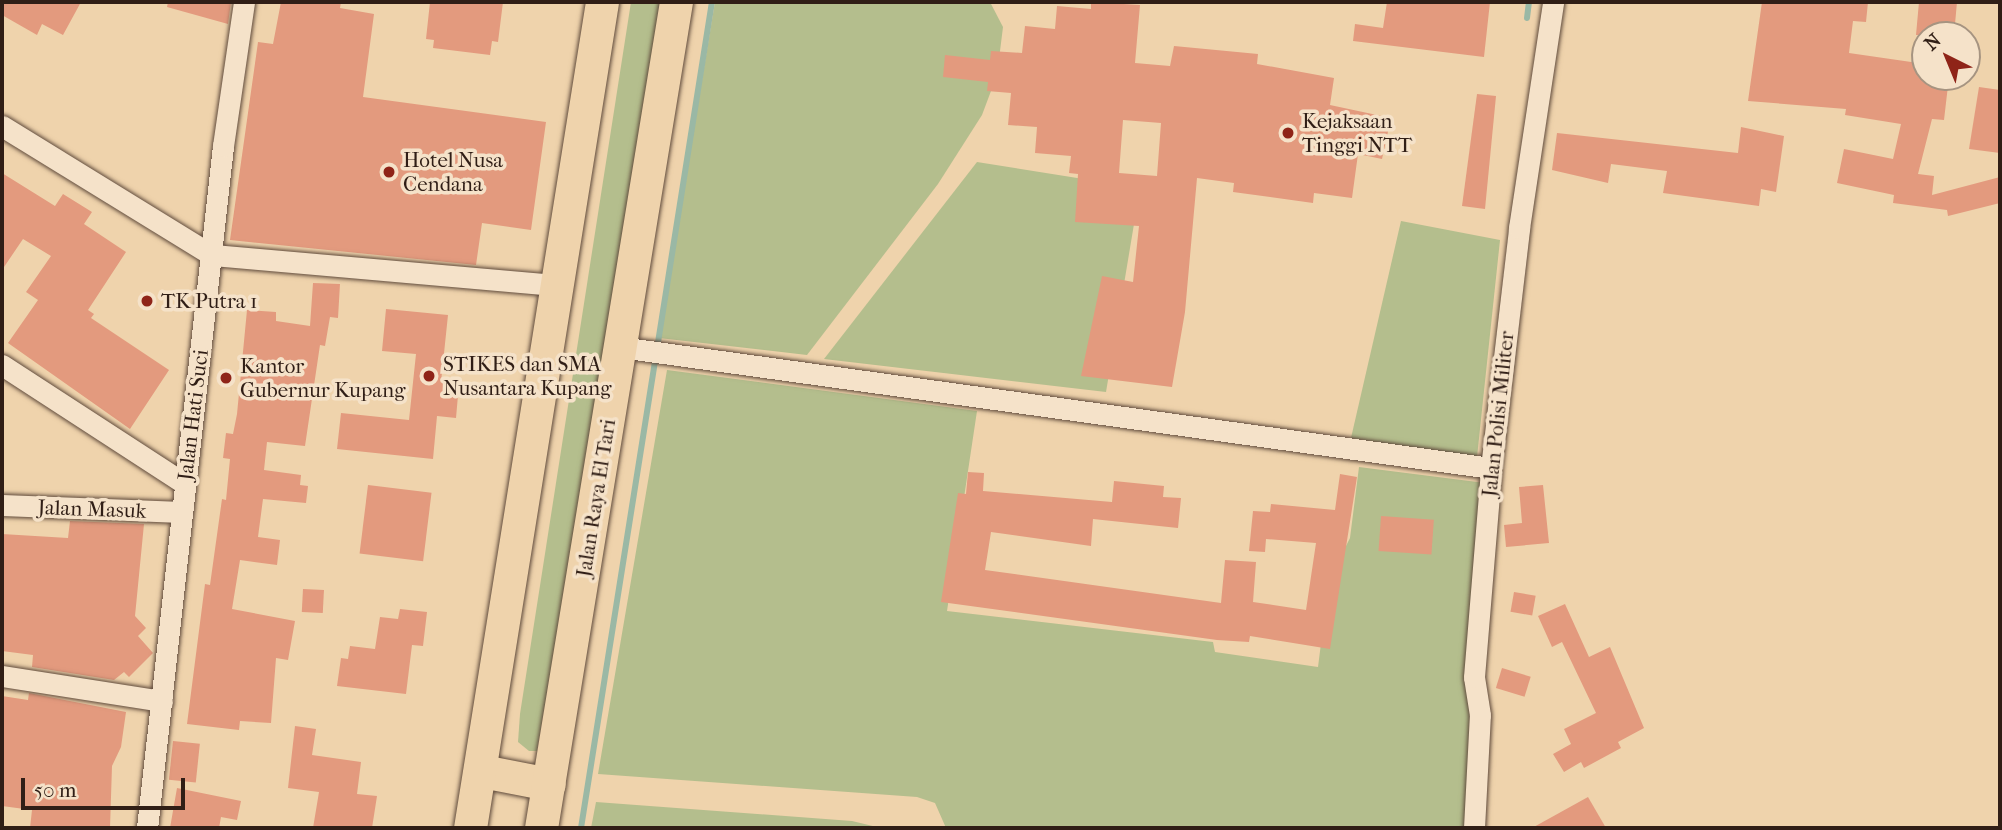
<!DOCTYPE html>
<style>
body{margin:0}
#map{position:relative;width:2002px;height:830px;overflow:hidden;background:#efd3ac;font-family:"IM FELL French Canon",serif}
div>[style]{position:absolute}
.green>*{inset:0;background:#b4be8d}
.stream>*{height:6px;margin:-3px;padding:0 3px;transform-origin:3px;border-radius:3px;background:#9ab8a5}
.building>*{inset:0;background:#e39a7e;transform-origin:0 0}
.roads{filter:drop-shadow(0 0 2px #604b3c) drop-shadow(0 0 2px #604b3c)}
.minor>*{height:21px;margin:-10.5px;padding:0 10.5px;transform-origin:10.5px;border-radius:10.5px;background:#f5e2c9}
.primary>*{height:33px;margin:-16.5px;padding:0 16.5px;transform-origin:16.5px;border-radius:16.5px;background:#efd3ac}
.dots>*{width:19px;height:19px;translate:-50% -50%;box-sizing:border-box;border:4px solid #f5e2c9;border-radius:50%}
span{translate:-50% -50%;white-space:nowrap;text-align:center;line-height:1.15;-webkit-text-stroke:7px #f5e2c9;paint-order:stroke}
.poi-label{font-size:21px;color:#301e16}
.left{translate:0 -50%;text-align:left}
.street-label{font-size:21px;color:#301e16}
.frame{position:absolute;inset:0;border:4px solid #301e16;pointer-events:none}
.north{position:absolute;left:1911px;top:21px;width:70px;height:70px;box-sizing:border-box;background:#f5e2c9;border:2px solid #a69481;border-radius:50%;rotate:317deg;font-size:19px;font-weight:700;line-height:28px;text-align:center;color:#301e16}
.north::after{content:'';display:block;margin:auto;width:24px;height:32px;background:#8f2418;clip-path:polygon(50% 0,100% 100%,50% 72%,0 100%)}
.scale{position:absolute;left:21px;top:778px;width:164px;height:32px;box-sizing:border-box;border:4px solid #301e16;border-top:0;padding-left:9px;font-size:21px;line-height:24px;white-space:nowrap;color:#301e16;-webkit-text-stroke:5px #f5e2c9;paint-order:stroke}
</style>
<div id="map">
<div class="green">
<i style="clip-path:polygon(631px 2px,668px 2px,537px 751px,529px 751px,518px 742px,520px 714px)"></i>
<i style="clip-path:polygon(715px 2px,990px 2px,1003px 27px,997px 75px,982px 115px,938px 184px,807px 355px,659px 338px)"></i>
<i style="clip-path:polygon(977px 162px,1140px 188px,1106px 392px,824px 359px)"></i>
<i style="clip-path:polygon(1401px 221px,1500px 240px,1477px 457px,1351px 438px)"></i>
<i style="clip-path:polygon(667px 370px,977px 411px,947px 611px,1213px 642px,1215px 652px,1318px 667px,1329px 580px,1350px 538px,1359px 467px,1485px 483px,1471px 828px,946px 828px,935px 803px,917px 797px,598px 774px)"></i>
<i style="clip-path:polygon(596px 802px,852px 821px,881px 828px,591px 828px)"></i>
</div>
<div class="stream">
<i style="left:1527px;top:18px;width:16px;rotate:-83deg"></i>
<i style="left:581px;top:828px;width:836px;rotate:-80.99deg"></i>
</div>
<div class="building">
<i style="clip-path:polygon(2px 2px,81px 2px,63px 35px,42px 24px,37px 35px,2px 15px)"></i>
<i style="clip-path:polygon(168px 2px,231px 2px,228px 24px,167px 7px)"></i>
<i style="clip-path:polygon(281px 2px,341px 2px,340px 8px,374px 14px,363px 97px,546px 122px,531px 230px,482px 223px,476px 265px,230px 240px,258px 42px,273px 44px)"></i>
<i style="clip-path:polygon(430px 2px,503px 2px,498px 42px,492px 41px,490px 55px,433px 48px,434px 40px,426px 39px)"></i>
<i style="clip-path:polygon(evenodd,1091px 2px,1140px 5px,1135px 63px,1170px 66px,1174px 46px,1258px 54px,1257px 64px,1334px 78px,1330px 105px,1391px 118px,1382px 159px,1358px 154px,1352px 198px,1314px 193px,1313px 203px,1233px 192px,1234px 183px,1197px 178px,1185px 312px,1172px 387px,1081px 376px,1102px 276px,1133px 282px,1139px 226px,1075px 222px,1078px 174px,1069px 173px,1071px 156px,1035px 153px,1037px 127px,1008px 125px,1011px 93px,987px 91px,988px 82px,943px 77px,945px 55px,990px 60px,991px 51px,1022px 53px,1025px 26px,1055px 29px,1057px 6px,1091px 9px,1091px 2px,1123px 120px,1161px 123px,1157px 176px,1119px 173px,1123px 120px)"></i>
<i style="clip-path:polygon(1387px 2px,1490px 2px,1484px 57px,1353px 41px,1355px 24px,1383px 28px)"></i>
<i style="clip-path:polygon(1762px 2px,1868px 2px,1866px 22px,1853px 21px,1849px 53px,1925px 64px,1925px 77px,1949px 77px,1944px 120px,1932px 119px,1918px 174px,1934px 176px,1932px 195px,2000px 177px,2000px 203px,1948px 216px,1947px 210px,1893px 203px,1894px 195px,1837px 183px,1844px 149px,1893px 159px,1901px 124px,1845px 115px,1846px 109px,1748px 101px)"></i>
<i style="clip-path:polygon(1919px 2px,1957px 2px,1954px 35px,1916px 35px)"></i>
<i style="clip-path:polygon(1979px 87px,2000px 90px,2000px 153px,1969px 149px)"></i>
<i style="clip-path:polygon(1477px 94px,1496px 96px,1485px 209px,1462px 206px)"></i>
<i style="clip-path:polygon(1741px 127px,1784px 136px,1776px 192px,1761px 189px,1759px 206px,1663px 193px,1667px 171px,1611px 164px,1608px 183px,1552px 170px,1557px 133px,1738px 153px)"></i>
<i style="clip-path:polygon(2px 173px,55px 206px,63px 194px,92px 212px,84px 224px,126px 252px,88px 310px,94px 314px,91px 318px,169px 370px,130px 429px,8px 343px,38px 300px,26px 292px,51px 256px,23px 239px,2px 270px)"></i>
<i style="clip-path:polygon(313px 283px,340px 284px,338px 318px,330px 317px,325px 346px,320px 345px,305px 446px,267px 442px,264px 470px,301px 475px,300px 485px,308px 486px,306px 503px,263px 499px,258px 537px,280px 540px,277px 565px,240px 560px,232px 609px,295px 621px,288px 660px,276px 658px,271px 723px,240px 721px,239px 730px,187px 724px,205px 584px,210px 585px,222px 499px,226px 500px,230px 459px,223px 458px,226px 433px,233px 434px,237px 414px,247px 310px,276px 312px,276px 321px,310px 326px)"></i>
<i style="clip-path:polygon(386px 309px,448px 315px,441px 382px,459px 384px,456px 418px,437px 416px,433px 459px,337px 449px,341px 413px,409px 420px,416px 354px,382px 351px)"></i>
<i style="clip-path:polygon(968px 472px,984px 473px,983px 491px,1112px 502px,1114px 481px,1164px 486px,1163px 497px,1181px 498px,1178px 528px,1093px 519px,1091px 546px,991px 532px,985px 570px,1221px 603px,1225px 560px,1256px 562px,1253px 602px,1306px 610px,1316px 543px,1266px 539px,1265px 552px,1249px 551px,1253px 511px,1270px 512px,1271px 504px,1335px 510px,1340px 474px,1357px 477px,1330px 649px,1250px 636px,1249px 642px,1217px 640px,941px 602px,958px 493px,966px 494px)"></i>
<i style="left:368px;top:485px;width:64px;height:69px;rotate:7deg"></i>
<i style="clip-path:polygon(1543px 485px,1549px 543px,1506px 547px,1504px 525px,1522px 523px,1519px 487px)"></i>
<i style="left:1381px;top:516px;width:53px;height:35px;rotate:4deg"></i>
<i style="clip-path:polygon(70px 521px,144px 524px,135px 616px,146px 628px,138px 636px,153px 653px,129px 677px,124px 672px,114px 680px,32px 667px,33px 655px,2px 651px,2px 534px,68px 538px)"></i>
<i style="left:303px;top:589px;width:21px;height:23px;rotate:3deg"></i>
<i style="left:1514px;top:592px;width:22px;height:20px;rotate:10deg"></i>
<i style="clip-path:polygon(1565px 604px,1589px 657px,1610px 647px,1644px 728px,1618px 742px,1621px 748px,1584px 768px,1581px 762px,1564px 772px,1553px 754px,1571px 744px,1564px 729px,1596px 713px,1562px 642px,1552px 647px,1538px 616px)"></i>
<i style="clip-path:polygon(400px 609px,427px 612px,423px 646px,412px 645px,406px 694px,337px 686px,341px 658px,348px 659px,350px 646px,375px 649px,380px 617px,398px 619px)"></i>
<i style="left:1502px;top:668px;width:30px;height:21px;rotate:17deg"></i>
<i style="clip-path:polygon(29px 693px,126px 712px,121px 747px,112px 766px,110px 828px,30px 828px,32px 810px,2px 806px,2px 696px,28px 700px)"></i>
<i style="clip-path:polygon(295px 726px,316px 729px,312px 755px,361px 762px,357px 794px,377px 796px,372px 828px,313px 828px,319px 792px,288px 788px)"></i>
<i style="left:173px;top:741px;width:27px;height:39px;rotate:6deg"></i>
<i style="clip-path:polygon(177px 788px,241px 801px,237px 820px,221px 817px,219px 828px,170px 828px)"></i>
<i style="clip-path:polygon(1588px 797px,1606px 828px,1532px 828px)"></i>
</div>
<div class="roads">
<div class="minor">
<i style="left:2px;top:126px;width:246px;rotate:31.6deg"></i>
<i style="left:212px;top:255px;width:345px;rotate:5deg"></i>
<i style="left:620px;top:347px;width:879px;rotate:7.91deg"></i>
<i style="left:2px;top:365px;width:217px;rotate:33deg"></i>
<i style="left:2px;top:505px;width:180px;rotate:2.2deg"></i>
<i style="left:2px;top:676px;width:162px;rotate:8.9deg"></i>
<i style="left:147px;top:828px;width:686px;rotate:-83.64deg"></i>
<i style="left:223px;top:146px;width:146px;rotate:-81.7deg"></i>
<i style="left:1474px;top:828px;width:113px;rotate:-87deg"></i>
<i style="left:1480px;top:715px;width:38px;rotate:-99deg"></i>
<i style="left:1474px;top:677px;width:210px;rotate:-85.3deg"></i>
<i style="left:1491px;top:468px;width:242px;rotate:-83.3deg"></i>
<i style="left:1519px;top:228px;width:229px;rotate:-81.4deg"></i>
</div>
<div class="primary">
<i style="left:482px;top:771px;width:68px;rotate:11deg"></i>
<i style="left:470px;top:828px;width:836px;rotate:-80.92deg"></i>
<i style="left:541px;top:828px;width:837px;rotate:-80.72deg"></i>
</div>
</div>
<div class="dots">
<i style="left:1288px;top:133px;background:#8f2418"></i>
<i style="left:389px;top:172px;background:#8f2418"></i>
<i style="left:147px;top:301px;background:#8f2418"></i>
<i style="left:429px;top:376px;background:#8f2418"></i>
<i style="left:226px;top:378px;background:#8f2418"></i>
</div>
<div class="poi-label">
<span class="left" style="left:1302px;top:133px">Kejaksaan<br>Tinggi NTT</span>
<span class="left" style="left:403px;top:172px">Hotel Nusa<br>Cendana</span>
<span class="left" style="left:161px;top:301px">TK Putra 1</span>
<span class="left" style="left:443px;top:376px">STIKES dan SMA<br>Nusantara Kupang</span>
<span class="left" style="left:240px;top:378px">Kantor<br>Gubernur Kupang</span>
</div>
<div class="street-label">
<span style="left:1498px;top:414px;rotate:-84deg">Jalan Polisi Militer</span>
<span style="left:193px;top:415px;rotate:-83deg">Jalan Hati Suci</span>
<span style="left:596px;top:498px;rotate:-81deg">Jalan Raya El Tari</span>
<span style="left:92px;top:509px;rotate:2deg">Jalan Masuk</span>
</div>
<div class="frame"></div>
<div class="north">N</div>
<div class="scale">50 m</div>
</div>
